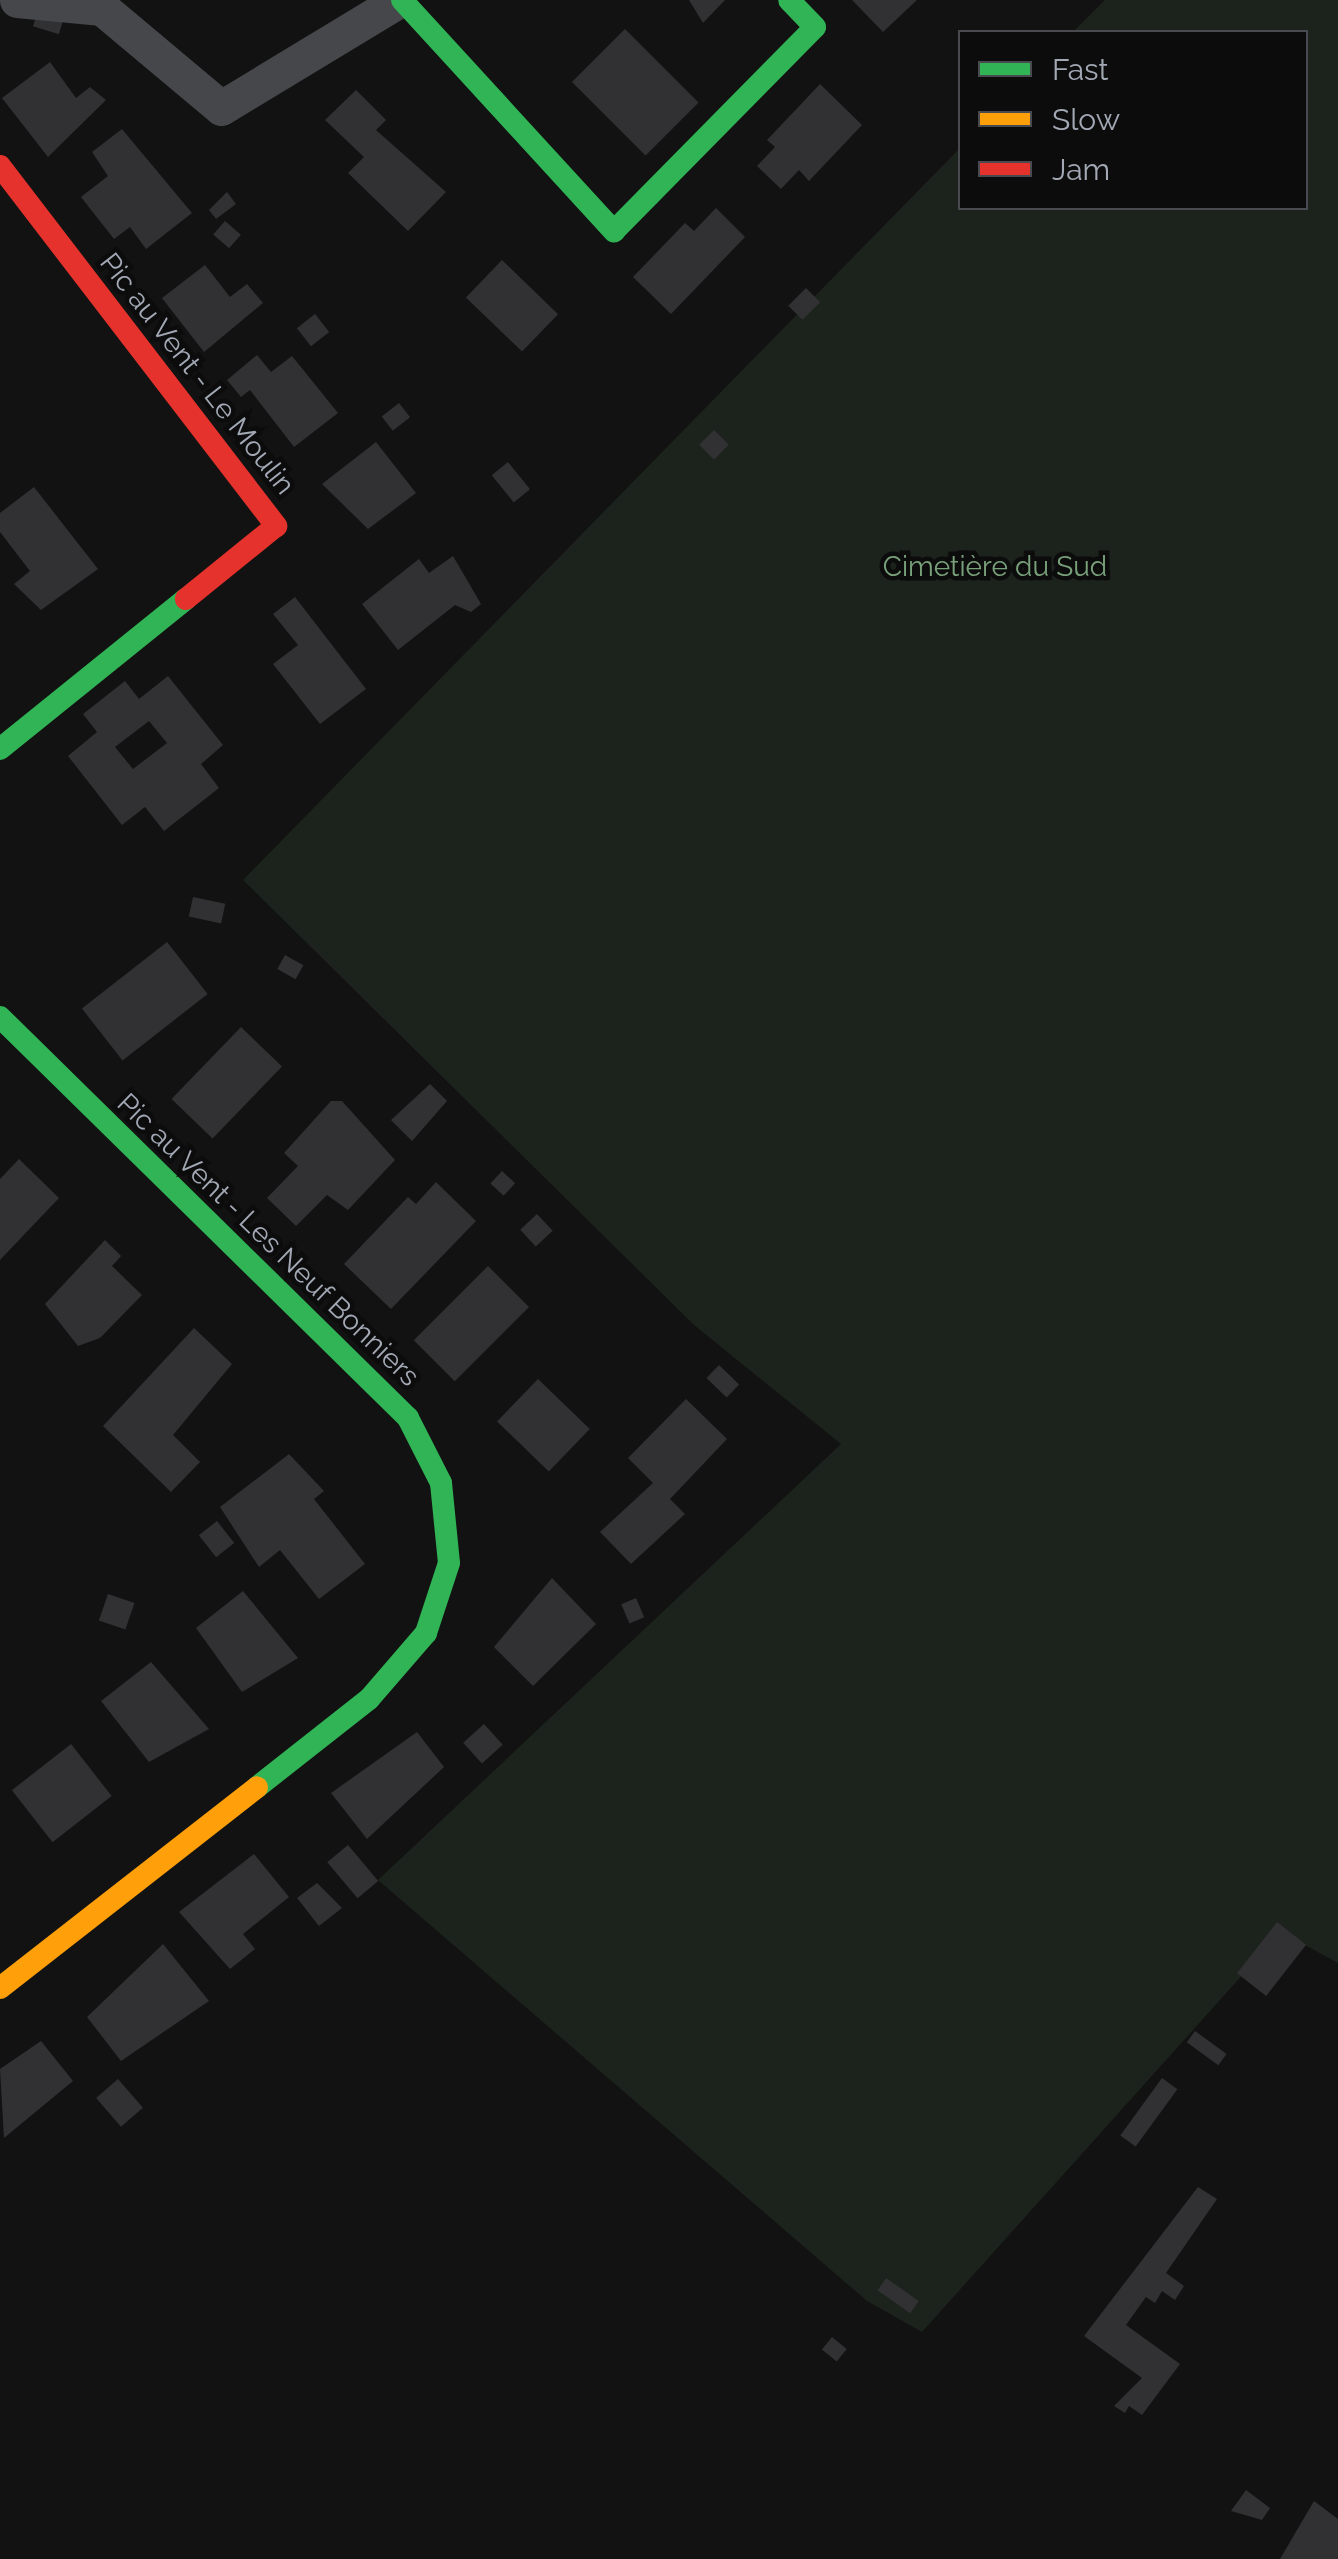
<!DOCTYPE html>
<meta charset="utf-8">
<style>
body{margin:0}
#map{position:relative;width:1338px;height:2559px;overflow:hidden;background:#121212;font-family:Raleway,sans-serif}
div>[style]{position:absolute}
.green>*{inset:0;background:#1c221c}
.building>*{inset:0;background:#313133;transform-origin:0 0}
.street>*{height:35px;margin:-17.5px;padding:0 17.5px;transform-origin:17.5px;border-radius:17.5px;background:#46474b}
.fast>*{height:22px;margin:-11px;padding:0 11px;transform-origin:11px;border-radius:11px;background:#30b455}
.slow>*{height:22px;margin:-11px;padding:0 11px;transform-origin:11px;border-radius:11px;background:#ff9f0a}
.jam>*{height:22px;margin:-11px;padding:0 11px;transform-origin:11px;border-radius:11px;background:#e5322d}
span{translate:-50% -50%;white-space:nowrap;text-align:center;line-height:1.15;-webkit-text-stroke:9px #0c0c0d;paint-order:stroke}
.street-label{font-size:28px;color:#a2a8b4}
.park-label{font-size:28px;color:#78a079}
.legend{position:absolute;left:958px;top:30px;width:350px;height:180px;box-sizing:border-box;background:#0c0c0d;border:2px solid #484a50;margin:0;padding:12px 18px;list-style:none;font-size:30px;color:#a2a8b4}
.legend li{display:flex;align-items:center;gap:20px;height:50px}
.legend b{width:50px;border:2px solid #484a50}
</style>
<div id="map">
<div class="green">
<i style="clip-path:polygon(1105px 0,1338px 0,1338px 1963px,1281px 1932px,922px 2332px,867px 2301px,378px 1880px,841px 1444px,694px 1325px,243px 880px,960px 148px,961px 208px,1306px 208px,1306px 32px,1073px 32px)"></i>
</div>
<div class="building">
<i style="clip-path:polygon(689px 0,725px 0,703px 23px)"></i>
<i style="clip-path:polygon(852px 0,917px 0,883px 32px)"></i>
<i style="left:38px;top:10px;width:27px;height:17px;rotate:17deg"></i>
<i style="left:625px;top:29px;width:104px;height:75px;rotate:45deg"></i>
<i style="clip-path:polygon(50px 62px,76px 98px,90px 87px,106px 100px,48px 157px,2px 98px)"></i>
<i style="clip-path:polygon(820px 84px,862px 125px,809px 181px,799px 170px,781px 189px,757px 166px,775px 147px,767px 140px)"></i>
<i style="clip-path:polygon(356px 90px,386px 120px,376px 130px,446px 192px,408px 231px,348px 173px,364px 157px,325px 120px)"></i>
<i style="clip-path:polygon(122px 129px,192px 213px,146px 249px,130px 227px,114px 239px,81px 197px,108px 176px,92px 152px)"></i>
<i style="clip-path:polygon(227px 192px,236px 204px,216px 219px,209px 210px)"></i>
<i style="clip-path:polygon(716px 208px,745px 237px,671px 314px,633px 277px,685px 223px,694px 231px)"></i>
<i style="left:225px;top:221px;width:21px;height:18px;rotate:41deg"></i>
<i style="left:502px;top:260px;width:78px;height:52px;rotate:44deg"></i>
<i style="clip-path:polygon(205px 265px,230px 297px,247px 284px,263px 303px,204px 352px,162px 298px)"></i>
<i style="left:806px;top:288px;width:20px;height:25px;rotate:45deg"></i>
<i style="left:315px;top:314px;width:23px;height:23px;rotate:52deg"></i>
<i style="clip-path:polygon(257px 355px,271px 372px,292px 356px,338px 413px,294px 447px,250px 390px,241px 397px,227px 380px)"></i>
<i style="left:399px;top:403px;width:18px;height:22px;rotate:52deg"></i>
<i style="left:714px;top:430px;width:21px;height:21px;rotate:45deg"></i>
<i style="clip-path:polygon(376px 442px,416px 493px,368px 529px,322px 484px)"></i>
<i style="left:508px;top:462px;width:35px;height:21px;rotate:51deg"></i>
<i style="clip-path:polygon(34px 487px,98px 569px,41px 610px,14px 584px,30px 571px,0 532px,0 513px)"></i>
<i style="clip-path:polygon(453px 556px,481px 604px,471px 612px,455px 605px,398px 650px,362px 604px,419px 559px,429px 573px)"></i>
<i style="clip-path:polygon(295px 597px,366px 689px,320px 724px,273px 664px,298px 645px,273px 614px)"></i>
<i style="clip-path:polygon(evenodd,168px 676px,223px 745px,201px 764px,219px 788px,164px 831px,145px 807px,122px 825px,68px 756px,97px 732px,83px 714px,125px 681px,139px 699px,168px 676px,149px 721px,167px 743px,133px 769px,115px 747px,149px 721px)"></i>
<i style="left:193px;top:897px;width:33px;height:20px;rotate:12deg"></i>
<i style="left:167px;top:942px;width:66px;height:108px;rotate:52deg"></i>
<i style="left:285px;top:955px;width:21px;height:16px;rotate:29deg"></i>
<i style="left:241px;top:1027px;width:57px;height:100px;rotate:44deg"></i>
<i style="clip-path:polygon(430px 1084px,447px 1101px,412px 1141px,391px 1120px)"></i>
<i style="clip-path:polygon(331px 1101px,342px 1101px,395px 1160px,348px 1210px,327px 1195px,296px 1226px,267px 1198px,298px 1166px,284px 1153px)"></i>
<i style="clip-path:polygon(19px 1159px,59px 1198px,0 1260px,0 1179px)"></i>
<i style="left:502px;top:1171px;width:18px;height:17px;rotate:43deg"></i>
<i style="clip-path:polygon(436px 1182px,476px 1221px,391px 1309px,344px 1264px,408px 1197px,416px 1204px)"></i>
<i style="left:537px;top:1214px;width:23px;height:23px;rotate:47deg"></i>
<i style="clip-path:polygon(105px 1240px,121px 1256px,112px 1266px,142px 1295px,100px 1338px,78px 1346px,45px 1304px)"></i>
<i style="left:488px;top:1266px;width:58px;height:105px;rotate:45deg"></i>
<i style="clip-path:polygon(194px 1328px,232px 1364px,173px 1435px,200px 1462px,171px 1492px,103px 1426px)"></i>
<i style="left:719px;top:1365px;width:28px;height:18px;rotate:44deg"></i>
<i style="left:538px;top:1379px;width:72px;height:59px;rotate:44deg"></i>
<i style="clip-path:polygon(686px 1399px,727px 1439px,670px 1499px,685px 1514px,631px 1564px,600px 1532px,653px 1483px,628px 1458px)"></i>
<i style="clip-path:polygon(289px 1454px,324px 1491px,314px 1499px,365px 1564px,319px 1599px,280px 1550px,259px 1567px,220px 1507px)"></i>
<i style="left:217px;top:1521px;width:28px;height:23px;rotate:52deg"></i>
<i style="clip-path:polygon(552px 1578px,596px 1624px,533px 1686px,494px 1647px)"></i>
<i style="clip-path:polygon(243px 1591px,298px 1658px,242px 1692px,196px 1628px)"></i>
<i style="left:108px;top:1594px;width:28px;height:28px;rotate:19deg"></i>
<i style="left:636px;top:1598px;width:21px;height:16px;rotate:67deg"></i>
<i style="clip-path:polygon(151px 1662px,209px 1729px,149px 1762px,101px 1701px)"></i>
<i style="left:484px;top:1724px;width:28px;height:28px;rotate:48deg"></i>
<i style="clip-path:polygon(417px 1732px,444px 1767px,367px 1839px,331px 1793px)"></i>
<i style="left:71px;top:1744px;width:66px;height:75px;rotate:52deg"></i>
<i style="left:348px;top:1845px;width:47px;height:27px;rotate:50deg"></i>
<i style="clip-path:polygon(254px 1854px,289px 1897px,243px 1934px,255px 1949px,230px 1969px,179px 1912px)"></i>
<i style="clip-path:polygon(317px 1883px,342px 1908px,319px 1926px,297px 1898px)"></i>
<i style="left:1277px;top:1922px;width:37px;height:65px;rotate:38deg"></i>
<i style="clip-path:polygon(163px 1944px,209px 2001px,121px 2061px,87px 2017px)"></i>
<i style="left:1195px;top:2031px;width:39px;height:14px;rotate:36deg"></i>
<i style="clip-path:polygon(41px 2041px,73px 2081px,4px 2138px,0 2069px)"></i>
<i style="left:1162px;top:2078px;width:19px;height:71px;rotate:36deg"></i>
<i style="left:118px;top:2079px;width:38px;height:29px;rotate:49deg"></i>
<i style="clip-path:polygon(1198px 2187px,1217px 2199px,1166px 2273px,1184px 2286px,1175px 2300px,1162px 2291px,1155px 2303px,1146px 2297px,1126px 2325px,1180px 2364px,1142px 2415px,1129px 2406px,1125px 2413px,1114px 2406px,1142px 2378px,1084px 2336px)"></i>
<i style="left:886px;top:2278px;width:40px;height:15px;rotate:35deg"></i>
<i style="left:832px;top:2337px;width:19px;height:16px;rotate:39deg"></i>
<i style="clip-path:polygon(1246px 2490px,1270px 2508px,1262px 2520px,1231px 2511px)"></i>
<i style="clip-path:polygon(1314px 2501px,1338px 2519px,1338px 2559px,1280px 2559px)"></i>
</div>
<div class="street">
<i style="left:17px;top:0;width:85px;rotate:5.4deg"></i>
<i style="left:102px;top:8px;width:155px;rotate:40deg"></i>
<i style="left:221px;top:108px;width:208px;rotate:-31.2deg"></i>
</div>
<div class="fast">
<i style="left:402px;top:0;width:314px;rotate:47.5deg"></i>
<i style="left:614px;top:231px;width:286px;rotate:-45.4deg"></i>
<i style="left:815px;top:27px;width:37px;rotate:-134deg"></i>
<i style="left:0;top:749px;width:239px;rotate:-38.9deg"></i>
<i style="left:0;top:1017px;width:572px;rotate:44.5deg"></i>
<i style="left:408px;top:1418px;width:73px;rotate:63.1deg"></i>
<i style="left:441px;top:1483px;width:80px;rotate:84.3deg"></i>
<i style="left:449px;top:1563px;width:74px;rotate:108.2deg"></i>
<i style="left:426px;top:1633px;width:87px;rotate:130.8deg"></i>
<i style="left:369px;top:1699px;width:142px;rotate:141.8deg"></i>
</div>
<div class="slow">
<i style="left:0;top:1988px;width:326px;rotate:-38deg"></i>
</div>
<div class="jam">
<i style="left:0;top:166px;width:454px;rotate:52.5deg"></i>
<i style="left:276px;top:526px;width:116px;rotate:141deg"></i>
</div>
<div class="street-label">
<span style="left:197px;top:374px;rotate:52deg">Pic au Vent - Le Moulin</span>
<span style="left:268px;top:1240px;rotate:44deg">Pic au Vent - Les Neuf Bonniers</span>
</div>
<div class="park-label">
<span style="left:995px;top:567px">Cimetière du Sud</span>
</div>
<ul class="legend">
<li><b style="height:12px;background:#30b455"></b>Fast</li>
<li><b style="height:12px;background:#ff9f0a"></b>Slow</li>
<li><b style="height:12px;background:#e5322d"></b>Jam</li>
</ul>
</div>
